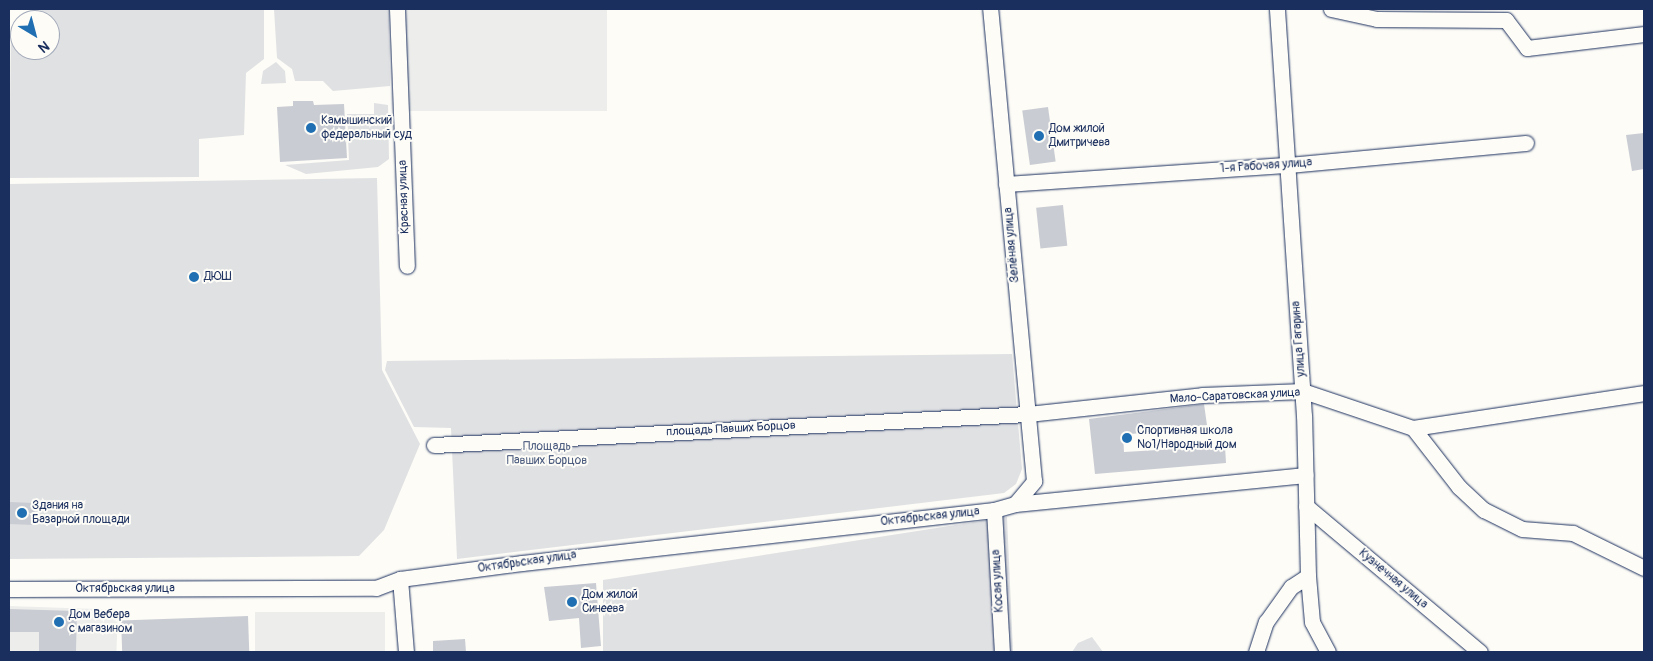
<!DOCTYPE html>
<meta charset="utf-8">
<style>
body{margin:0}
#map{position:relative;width:1653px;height:661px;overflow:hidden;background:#fdfcf7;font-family:Pangolin,sans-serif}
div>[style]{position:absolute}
.built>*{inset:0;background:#edeeec;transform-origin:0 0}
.green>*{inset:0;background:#e0e1e3}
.building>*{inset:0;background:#c9ccd3;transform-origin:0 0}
.roads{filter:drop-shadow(0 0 1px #1b2f5e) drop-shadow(0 0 1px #1b2f5e)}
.minor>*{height:15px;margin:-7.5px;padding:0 7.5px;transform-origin:7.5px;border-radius:7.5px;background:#fdfcf7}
.dots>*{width:14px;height:14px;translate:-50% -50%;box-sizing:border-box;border:2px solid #fdfcf7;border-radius:50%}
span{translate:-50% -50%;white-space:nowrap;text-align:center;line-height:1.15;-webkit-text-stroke:4px #fdfcf7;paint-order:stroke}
.poi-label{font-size:12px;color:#1b2f5e}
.left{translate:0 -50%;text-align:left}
.street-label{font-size:12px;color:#1b2f5e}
.park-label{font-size:12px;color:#4c5c7f}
.frame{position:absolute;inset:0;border:10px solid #1b2f5e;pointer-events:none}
.north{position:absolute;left:10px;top:10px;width:50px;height:50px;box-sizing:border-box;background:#fdfcf7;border:1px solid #a3aaba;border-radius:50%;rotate:143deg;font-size:14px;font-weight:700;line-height:20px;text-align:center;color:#1b2f5e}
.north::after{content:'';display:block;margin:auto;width:18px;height:22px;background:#1f6fb2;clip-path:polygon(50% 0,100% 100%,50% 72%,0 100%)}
</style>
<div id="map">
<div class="built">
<i style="left:406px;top:9px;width:201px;height:102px"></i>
<i style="left:9px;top:606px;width:109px;height:46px;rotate:2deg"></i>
<i style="left:255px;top:612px;width:130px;height:40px"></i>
</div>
<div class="green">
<i style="clip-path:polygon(40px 9px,264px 9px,264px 59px,246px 73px,244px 135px,199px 139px,199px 177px,9px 178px,11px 31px,20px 30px,20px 50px,50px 50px,50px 20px,41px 20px)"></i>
<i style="clip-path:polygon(274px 9px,389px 9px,390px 86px,333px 91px,323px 81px,295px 81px,292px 69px,277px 58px)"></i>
<i style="clip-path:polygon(276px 62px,285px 71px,286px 83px,261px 84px,263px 71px)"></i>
<i style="clip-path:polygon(374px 103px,388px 105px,389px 159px,378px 167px,306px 174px,285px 165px,349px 160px,347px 114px,374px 114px)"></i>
<i style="clip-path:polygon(377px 178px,382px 370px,420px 444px,384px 530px,359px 556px,9px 559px,9px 184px)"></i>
<i style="clip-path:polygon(1012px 354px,1022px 469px,1016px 484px,1004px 493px,457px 559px,451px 428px,414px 427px,385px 370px,387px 361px)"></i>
<i style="clip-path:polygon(1007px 517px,1013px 652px,603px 652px,603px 580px)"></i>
<i style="clip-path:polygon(1092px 637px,1103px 652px,1072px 652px,1078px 643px)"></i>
</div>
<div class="building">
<i style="clip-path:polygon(293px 101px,313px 101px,314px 105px,344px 104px,347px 158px,280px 162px,277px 107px,293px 106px)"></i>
<i style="left:1048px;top:107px;width:55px;height:26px;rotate:82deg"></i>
<i style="clip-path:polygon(1644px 133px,1644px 169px,1632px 171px,1626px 135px)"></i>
<i style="left:1063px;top:205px;width:41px;height:27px;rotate:84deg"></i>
<i style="clip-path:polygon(1204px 404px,1207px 425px,1123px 435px,1124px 452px,1225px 446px,1226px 463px,1095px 474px,1089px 419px)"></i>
<i style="left:9px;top:502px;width:26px;height:22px;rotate:2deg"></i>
<i style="clip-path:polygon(596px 583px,601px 646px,581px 648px,579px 618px,549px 621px,544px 587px)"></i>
<i style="clip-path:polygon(9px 609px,77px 611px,76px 652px,39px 652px,39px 632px,9px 632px)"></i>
<i style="left:248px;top:616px;width:36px;height:127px;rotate:88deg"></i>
<i style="clip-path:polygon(465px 639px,466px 652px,433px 652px,433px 641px)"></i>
</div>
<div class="roads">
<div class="minor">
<i style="left:397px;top:9px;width:257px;rotate:87.8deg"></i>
<i style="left:1331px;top:9px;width:47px;rotate:12.3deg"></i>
<i style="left:1377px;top:19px;width:129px;rotate:0.4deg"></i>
<i style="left:1506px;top:20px;width:35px;rotate:53deg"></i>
<i style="left:1527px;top:48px;width:118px;rotate:-6.8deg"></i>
<i style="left:1006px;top:184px;width:283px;rotate:-3.9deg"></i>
<i style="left:1288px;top:165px;width:239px;rotate:-5.3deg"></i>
<i style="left:1413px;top:428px;width:75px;rotate:52.1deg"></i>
<i style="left:1459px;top:487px;width:34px;rotate:43deg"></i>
<i style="left:1484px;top:510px;width:42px;rotate:26.6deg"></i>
<i style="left:1522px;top:529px;width:51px;rotate:4.5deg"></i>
<i style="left:1573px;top:533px;width:79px;rotate:26.2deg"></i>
<i style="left:434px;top:445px;width:595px;rotate:-2.99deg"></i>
<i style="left:1028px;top:414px;width:175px;rotate:-6.2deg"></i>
<i style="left:1202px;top:395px;width:101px;rotate:-2.3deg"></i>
<i style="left:1303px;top:391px;width:116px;rotate:18.6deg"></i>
<i style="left:1413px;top:428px;width:234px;rotate:-8.6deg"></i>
<i style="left:1015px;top:504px;width:292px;rotate:-5.7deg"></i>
<i style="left:1306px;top:506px;width:227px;rotate:40deg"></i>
<i style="left:994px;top:510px;width:142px;rotate:86.8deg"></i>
<i style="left:1308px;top:576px;width:46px;rotate:85deg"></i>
<i style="left:1312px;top:622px;width:34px;rotate:62deg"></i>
<i style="left:400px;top:579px;width:73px;rotate:85.3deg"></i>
<i style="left:9px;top:589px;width:367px;rotate:-0.2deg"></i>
<i style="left:376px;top:588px;width:26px;rotate:-21deg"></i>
<i style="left:400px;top:579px;width:123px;rotate:-7.5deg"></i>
<i style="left:522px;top:563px;width:475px;rotate:-6.4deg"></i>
<i style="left:994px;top:510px;width:22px;rotate:-16deg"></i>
<i style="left:1015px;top:504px;width:30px;rotate:-50deg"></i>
<i style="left:1034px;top:481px;width:474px;rotate:-95.3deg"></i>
<i style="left:1256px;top:652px;width:32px;rotate:-72deg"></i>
<i style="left:1266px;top:622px;width:43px;rotate:-54.5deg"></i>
<i style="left:1291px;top:587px;width:20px;rotate:-33deg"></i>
<i style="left:1308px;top:576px;width:160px;rotate:-91.4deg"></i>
<i style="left:1304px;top:416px;width:408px;rotate:-93.8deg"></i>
</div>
</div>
<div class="dots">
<i style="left:311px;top:128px;background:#1f6fb2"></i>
<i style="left:1039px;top:136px;background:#1f6fb2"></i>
<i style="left:194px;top:277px;background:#1f6fb2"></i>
<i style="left:1127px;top:438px;background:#1f6fb2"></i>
<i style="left:22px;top:513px;background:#1f6fb2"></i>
<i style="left:572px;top:602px;background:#1f6fb2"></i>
<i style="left:59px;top:622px;background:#1f6fb2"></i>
</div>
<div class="poi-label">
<span class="left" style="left:321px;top:128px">Камышинский<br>федеральный суд</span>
<span class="left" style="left:1049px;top:136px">Дом жилой<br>Дмитричева</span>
<span class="left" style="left:204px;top:277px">ДЮШ</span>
<span class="left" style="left:1137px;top:438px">Спортивная школа<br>№1/Народный дом</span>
<span class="left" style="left:32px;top:513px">Здания на<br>Базарной площади</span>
<span class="left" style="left:582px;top:602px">Дом жилой<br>Синеева</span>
<span class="left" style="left:69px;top:622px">Дом Вебера<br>с магазином</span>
</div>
<div class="street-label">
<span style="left:1266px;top:166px;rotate:-4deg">1-я Рабочая улица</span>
<span style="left:404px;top:197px;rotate:-92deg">Красная улица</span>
<span style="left:1012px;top:245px;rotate:-95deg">Зелёная улица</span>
<span style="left:1299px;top:339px;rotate:-94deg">улица Гагарина</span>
<span style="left:1235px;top:396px;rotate:-3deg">Мало-Саратовская улица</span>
<span style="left:731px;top:429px;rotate:-3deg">площадь Павших Борцов</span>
<span style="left:930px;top:517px;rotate:-6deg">Октябрьская улица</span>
<span style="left:527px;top:562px;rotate:-8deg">Октябрьская улица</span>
<span style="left:1393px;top:579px;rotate:40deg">Кузнечная улица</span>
<span style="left:998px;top:581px;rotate:-93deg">Косая улица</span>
<span style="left:125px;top:589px">Октябрьская улица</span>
</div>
<div class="park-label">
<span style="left:547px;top:454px">Площадь<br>Павших Борцов</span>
</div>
<div class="frame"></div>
<div class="north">N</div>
</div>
